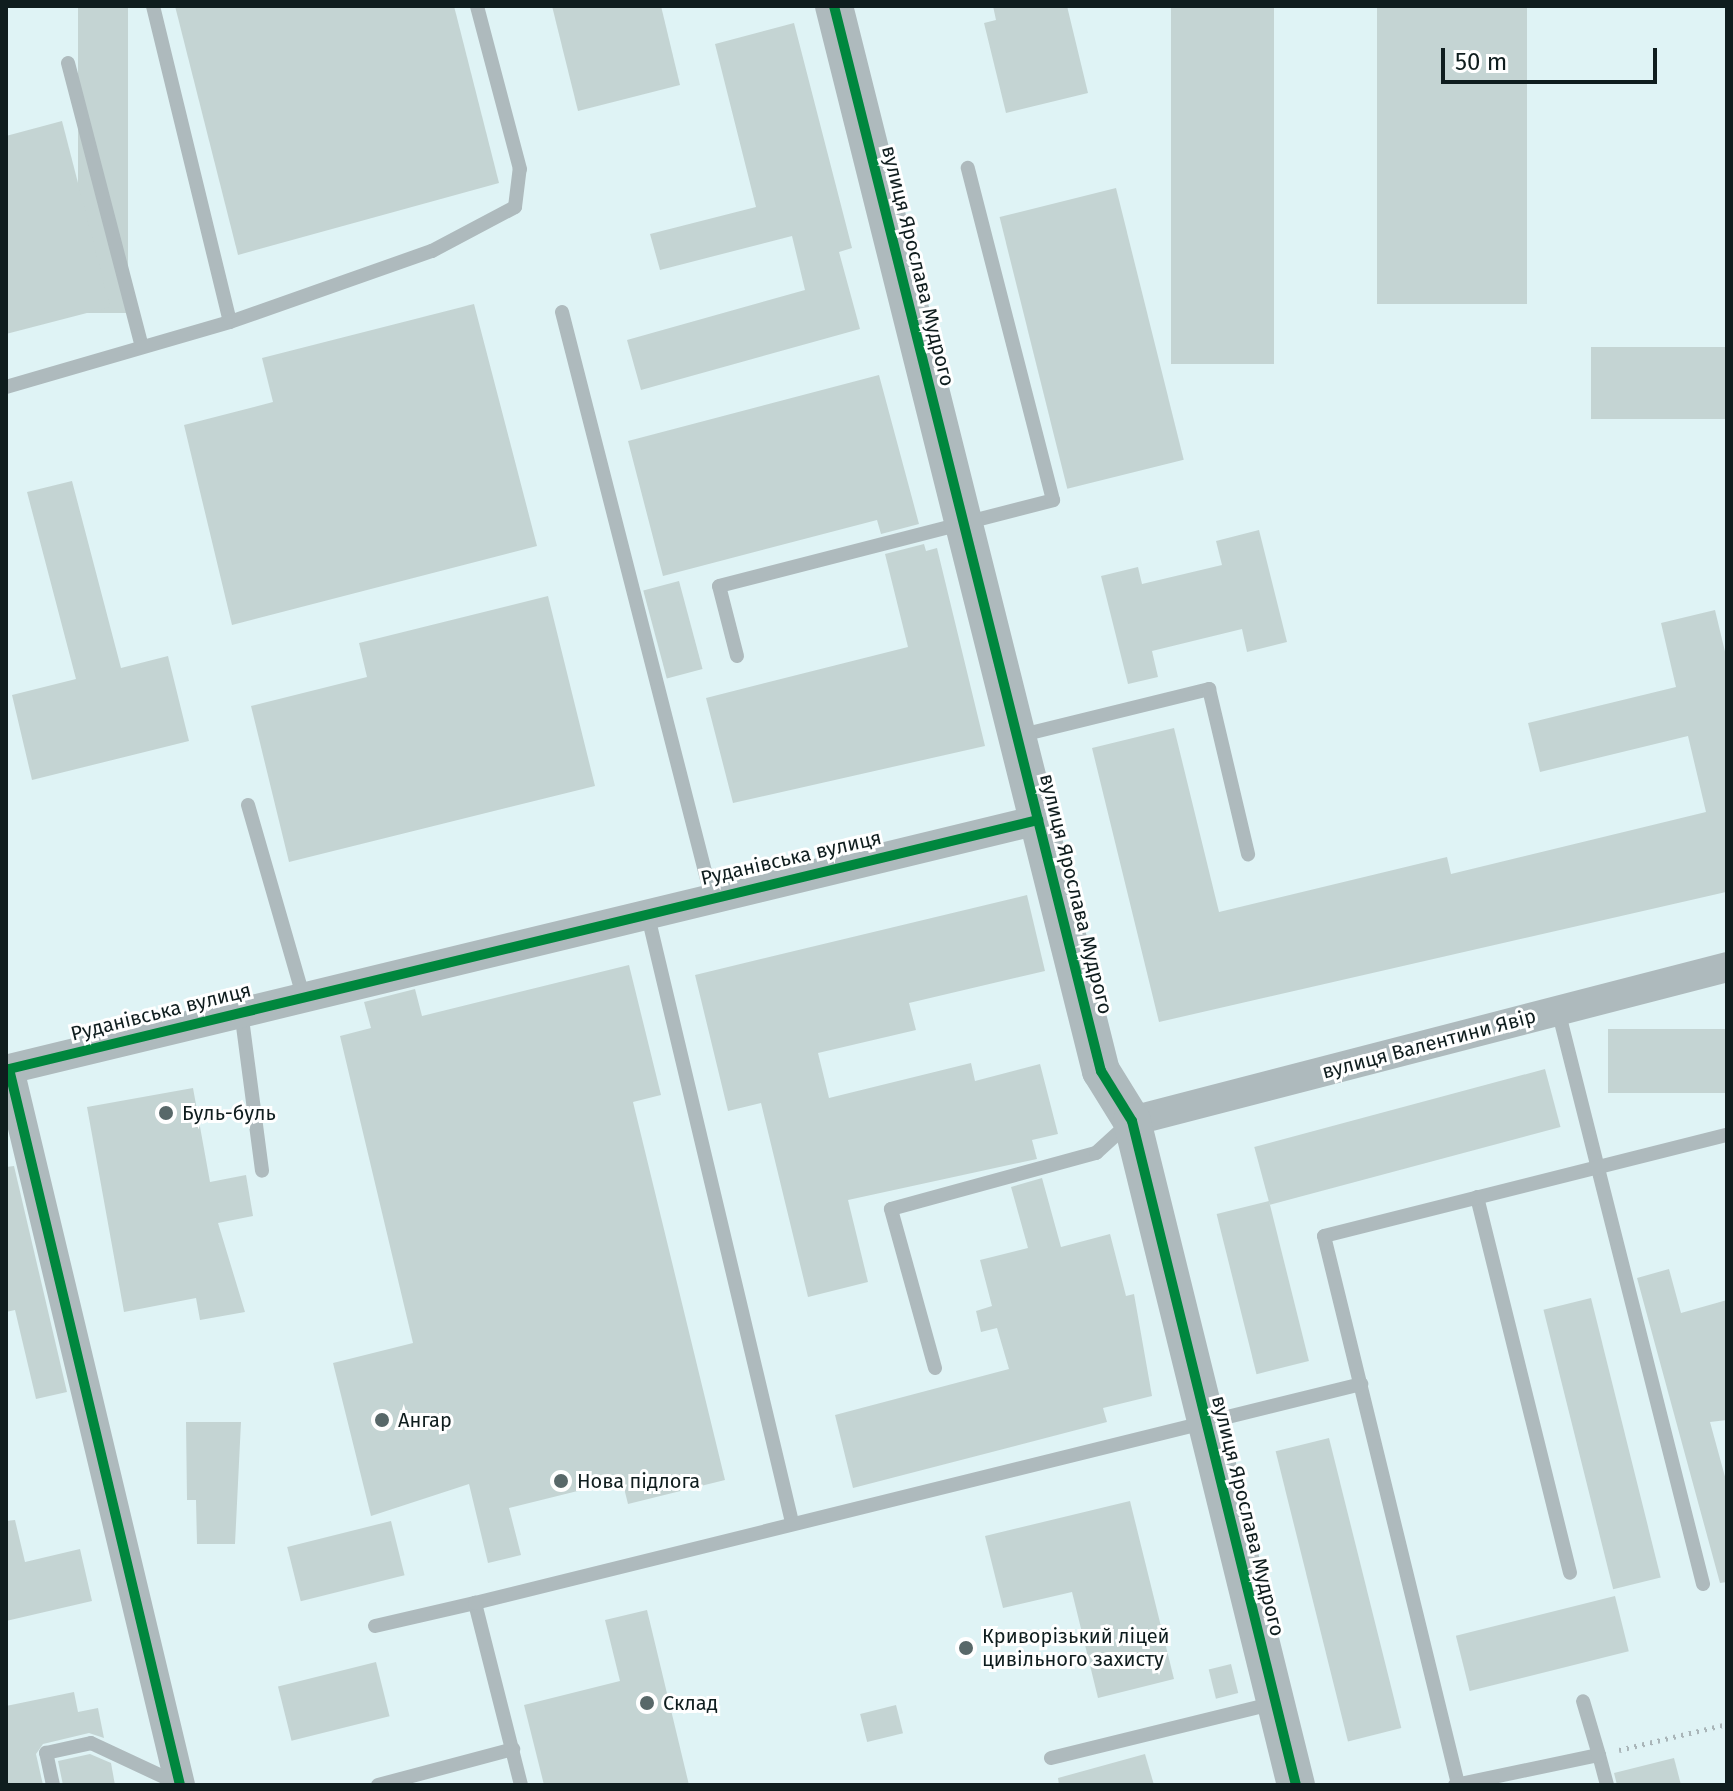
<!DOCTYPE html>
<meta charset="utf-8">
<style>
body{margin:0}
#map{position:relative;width:1733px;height:1791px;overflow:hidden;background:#dff3f5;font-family:"Fira Sans",sans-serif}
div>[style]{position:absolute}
.building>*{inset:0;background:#c4d4d3;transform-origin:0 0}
.path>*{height:5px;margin-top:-2.5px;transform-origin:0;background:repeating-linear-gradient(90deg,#a9b5b8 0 2px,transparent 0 8px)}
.service>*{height:14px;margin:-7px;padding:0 7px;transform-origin:7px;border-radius:7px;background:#aebabd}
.minor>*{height:30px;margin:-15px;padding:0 15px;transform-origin:15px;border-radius:15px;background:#aebabd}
.tertiary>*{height:38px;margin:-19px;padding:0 19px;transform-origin:19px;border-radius:19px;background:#aebabd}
.cycleway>*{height:10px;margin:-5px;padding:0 5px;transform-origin:5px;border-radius:5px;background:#00873e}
.dots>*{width:22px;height:22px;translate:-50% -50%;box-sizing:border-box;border:4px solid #fff;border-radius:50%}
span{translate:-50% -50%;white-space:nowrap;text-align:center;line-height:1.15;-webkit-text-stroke:6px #fff;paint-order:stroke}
.street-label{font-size:20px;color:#0f1d1e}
.poi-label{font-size:20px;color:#0f1d1e}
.left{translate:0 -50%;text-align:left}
.frame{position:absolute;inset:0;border:8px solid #0f1d1e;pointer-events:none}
.scale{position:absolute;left:1441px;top:48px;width:216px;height:36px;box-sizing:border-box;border:4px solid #0f1d1e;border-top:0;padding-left:10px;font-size:24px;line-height:28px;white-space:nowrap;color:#0f1d1e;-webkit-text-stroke:6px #fff;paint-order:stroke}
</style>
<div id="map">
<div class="building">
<i style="left:78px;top:6px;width:50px;height:307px"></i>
<i style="clip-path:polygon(175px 6px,454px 6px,499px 183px,238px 255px)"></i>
<i style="clip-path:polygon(552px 6px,661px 6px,680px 85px,578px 111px)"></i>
<i style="clip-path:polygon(993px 6px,1067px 6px,1088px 93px,1006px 113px,984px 23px,996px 20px)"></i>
<i style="left:1171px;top:6px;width:103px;height:358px"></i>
<i style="left:1377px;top:6px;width:150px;height:298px"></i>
<i style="clip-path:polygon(794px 23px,852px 248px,839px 252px,860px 329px,641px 390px,627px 340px,805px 290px,792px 236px,660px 270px,650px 234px,756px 207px,715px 44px)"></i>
<i style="clip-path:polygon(62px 121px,110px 307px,6px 334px,6px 136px)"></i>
<i style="left:1116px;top:188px;width:280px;height:120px;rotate:76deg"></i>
<i style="clip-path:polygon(474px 304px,537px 546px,232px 625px,184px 425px,273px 402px,262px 358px)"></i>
<i style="left:1727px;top:347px;width:72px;height:136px;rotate:90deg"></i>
<i style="clip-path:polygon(879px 375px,919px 524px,881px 534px,877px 520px,663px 576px,628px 441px)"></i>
<i style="clip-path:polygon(72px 481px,121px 668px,168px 656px,189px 741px,32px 780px,12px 695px,76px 679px,27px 492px)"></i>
<i style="clip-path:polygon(1259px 530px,1287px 642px,1247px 652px,1242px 629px,1152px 651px,1158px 677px,1128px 684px,1101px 576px,1138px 567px,1142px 584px,1222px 565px,1216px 541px)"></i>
<i style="clip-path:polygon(924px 544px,926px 551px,937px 548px,985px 746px,733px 803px,706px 698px,908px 647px,885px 554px)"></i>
<i style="left:679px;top:581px;width:91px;height:37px;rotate:75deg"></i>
<i style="clip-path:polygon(548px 596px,595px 786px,289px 862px,251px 706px,367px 677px,359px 643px)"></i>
<i style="clip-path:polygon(1715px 610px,1727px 660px,1726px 892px,1159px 1022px,1092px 748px,1174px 728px,1219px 912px,1447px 857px,1451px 874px,1706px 812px,1688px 736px,1540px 772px,1528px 723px,1676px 687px,1661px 623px)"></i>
<i style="clip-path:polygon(1027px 895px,1045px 971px,909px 1003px,916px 1030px,818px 1053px,829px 1098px,971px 1063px,975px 1081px,1040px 1064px,1058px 1134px,1032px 1140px,1037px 1159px,848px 1200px,868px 1282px,808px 1297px,761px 1103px,728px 1111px,695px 975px)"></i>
<i style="clip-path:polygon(629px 965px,661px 1095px,633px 1102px,725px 1480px,628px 1504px,622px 1480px,509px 1508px,521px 1555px,488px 1563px,469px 1484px,371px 1516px,333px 1363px,413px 1343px,340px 1036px,371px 1028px,364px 1002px,415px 989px,422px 1016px)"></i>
<i style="left:1727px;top:1029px;width:64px;height:119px;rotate:90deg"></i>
<i style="left:1545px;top:1069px;width:60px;height:301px;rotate:75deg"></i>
<i style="clip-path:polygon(193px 1088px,210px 1182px,246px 1175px,253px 1216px,218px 1223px,245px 1312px,200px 1320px,196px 1298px,124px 1312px,87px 1107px)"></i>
<i style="clip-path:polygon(14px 1166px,67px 1392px,36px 1399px,15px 1310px,6px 1312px,6px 1167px)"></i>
<i style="clip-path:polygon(1042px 1178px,1061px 1247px,1110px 1234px,1126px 1296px,1134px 1294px,1152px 1396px,1103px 1408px,1107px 1422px,853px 1488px,835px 1415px,1009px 1369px,997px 1328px,981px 1332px,976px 1311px,992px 1306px,980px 1260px,1028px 1248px,1011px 1187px)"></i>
<i style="left:1269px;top:1201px;width:165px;height:54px;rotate:76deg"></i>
<i style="clip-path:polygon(1669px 1269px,1681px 1313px,1727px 1300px,1727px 1420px,1710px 1422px,1727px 1484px,1727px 1582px,1720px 1583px,1637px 1278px)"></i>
<i style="left:1591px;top:1298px;width:288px;height:49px;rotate:76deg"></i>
<i style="clip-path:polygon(186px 1422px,241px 1422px,235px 1544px,197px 1544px,196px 1500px,187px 1500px)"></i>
<i style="left:1329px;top:1438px;width:299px;height:55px;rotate:76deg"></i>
<i style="clip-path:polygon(1130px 1501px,1174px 1679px,1098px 1698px,1072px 1592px,1003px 1608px,985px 1536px)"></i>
<i style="clip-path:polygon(15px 1520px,25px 1562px,80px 1549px,92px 1601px,6px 1621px,6px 1521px)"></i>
<i style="left:391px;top:1521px;width:56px;height:107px;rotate:76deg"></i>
<i style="left:1615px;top:1596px;width:57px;height:164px;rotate:76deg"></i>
<i style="clip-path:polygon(647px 1610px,689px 1785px,544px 1785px,524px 1705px,620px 1681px,605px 1620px)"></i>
<i style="left:376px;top:1662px;width:56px;height:101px;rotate:76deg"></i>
<i style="left:1231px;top:1664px;width:30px;height:23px;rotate:76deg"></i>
<i style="clip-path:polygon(74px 1692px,78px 1712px,98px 1708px,104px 1738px,89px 1733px,43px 1744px,36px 1754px,43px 1785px,6px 1785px,6px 1706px)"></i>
<i style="left:896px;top:1705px;width:29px;height:37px;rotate:76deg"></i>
<i style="clip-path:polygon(90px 1754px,111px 1763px,115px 1785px,63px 1785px,58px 1761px)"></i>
<i style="clip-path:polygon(1145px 1754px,1154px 1785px,1059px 1785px,1058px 1778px)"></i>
<i style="clip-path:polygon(1674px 1758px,1681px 1785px,1617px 1785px,1614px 1773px)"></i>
</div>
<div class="path">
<i style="left:1619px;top:1750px;width:111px;rotate:-13.5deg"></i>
</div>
<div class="service">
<i style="left:153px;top:6px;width:325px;rotate:76.3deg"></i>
<i style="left:68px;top:63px;width:293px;rotate:75.4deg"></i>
<i style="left:562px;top:312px;width:602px;rotate:75.66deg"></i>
<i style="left:6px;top:387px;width:233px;rotate:-16.2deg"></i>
<i style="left:230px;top:322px;width:214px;rotate:-19.4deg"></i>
<i style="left:432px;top:251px;width:94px;rotate:-27.9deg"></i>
<i style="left:515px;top:207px;width:38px;rotate:-83deg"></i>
<i style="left:520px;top:169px;width:169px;rotate:-104.8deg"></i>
<i style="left:737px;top:656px;width:72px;rotate:-104.4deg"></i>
<i style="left:719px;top:586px;width:345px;rotate:-14.4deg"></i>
<i style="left:1053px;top:500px;width:343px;rotate:-104.4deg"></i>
<i style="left:1018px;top:736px;width:197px;rotate:-13.8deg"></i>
<i style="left:1209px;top:689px;width:170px;rotate:76.7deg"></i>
<i style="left:248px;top:805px;width:198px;rotate:73.9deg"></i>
<i style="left:647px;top:912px;width:627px;rotate:76.63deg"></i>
<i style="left:1558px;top:1010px;width:592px;rotate:75.82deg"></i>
<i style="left:241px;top:1011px;width:161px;rotate:82.5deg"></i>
<i style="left:1477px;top:1197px;width:387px;rotate:76.1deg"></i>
<i style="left:935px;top:1368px;width:165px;rotate:-105.5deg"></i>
<i style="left:891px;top:1209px;width:213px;rotate:-15.3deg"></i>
<i style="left:1096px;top:1153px;width:46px;rotate:-42.4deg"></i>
<i style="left:375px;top:1626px;width:103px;rotate:-13deg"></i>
<i style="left:1599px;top:1755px;width:31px;rotate:75deg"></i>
<i style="left:1051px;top:1758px;width:231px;rotate:-13.8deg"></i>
<i style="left:1458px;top:1784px;width:564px;rotate:-103.74deg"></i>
<i style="left:1324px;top:1236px;width:415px;rotate:-14.1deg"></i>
<i style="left:53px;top:1785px;width:33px;rotate:-102deg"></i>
<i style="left:46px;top:1753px;width:46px;rotate:-12.5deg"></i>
<i style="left:91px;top:1743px;width:97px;rotate:25deg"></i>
<i style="left:378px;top:1785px;width:140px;rotate:-14.9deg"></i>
<i style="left:521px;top:1785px;width:188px;rotate:-104.2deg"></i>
<i style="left:475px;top:1603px;width:913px;rotate:-13.88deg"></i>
<i style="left:1455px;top:1785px;width:147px;rotate:-11.8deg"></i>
<i style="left:1599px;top:1755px;width:56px;rotate:-106.5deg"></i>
</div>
<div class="minor">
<i style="left:1132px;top:1121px;width:615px;rotate:-14.51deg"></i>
<i style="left:180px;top:1785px;width:736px;rotate:-103.43deg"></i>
<i style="left:9px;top:1069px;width:1059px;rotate:-13.6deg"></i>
</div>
<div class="tertiary">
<i style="left:834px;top:6px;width:1098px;rotate:75.93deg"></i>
<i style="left:1101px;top:1071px;width:59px;rotate:58.2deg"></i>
<i style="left:1132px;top:1121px;width:684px;rotate:76.13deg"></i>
</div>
<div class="cycleway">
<i style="left:834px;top:6px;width:1098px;rotate:75.93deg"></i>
<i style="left:1101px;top:1071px;width:59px;rotate:58.2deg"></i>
<i style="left:1132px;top:1121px;width:684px;rotate:76.13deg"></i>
<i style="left:180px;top:1785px;width:736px;rotate:-103.43deg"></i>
<i style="left:9px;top:1069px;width:1059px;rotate:-13.6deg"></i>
</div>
<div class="dots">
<i style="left:166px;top:1113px;background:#586869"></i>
<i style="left:382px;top:1420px;background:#586869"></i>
<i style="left:561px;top:1481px;background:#586869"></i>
<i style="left:966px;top:1648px;background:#586869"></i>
<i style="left:647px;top:1703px;background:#586869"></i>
</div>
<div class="street-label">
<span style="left:918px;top:266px;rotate:76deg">вулиця Ярослава Мудрого</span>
<span style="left:791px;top:858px;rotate:-13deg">Руданівська вулиця</span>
<span style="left:1076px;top:894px;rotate:76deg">вулиця Ярослава Мудрого</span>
<span style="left:161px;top:1012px;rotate:-14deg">Руданівська вулиця</span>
<span style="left:1429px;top:1044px;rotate:-15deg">вулиця Валентини Явір</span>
<span style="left:1248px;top:1516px;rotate:76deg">вулиця Ярослава Мудрого</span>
</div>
<div class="poi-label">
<span class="left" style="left:182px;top:1113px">Буль-буль</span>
<span class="left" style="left:398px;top:1420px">Ангар</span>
<span class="left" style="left:577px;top:1481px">Нова підлога</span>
<span class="left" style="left:982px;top:1648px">Криворізький ліцей<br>цивільного захисту</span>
<span class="left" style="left:663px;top:1703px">Склад</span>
</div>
<div class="frame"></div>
<div class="scale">50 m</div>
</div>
